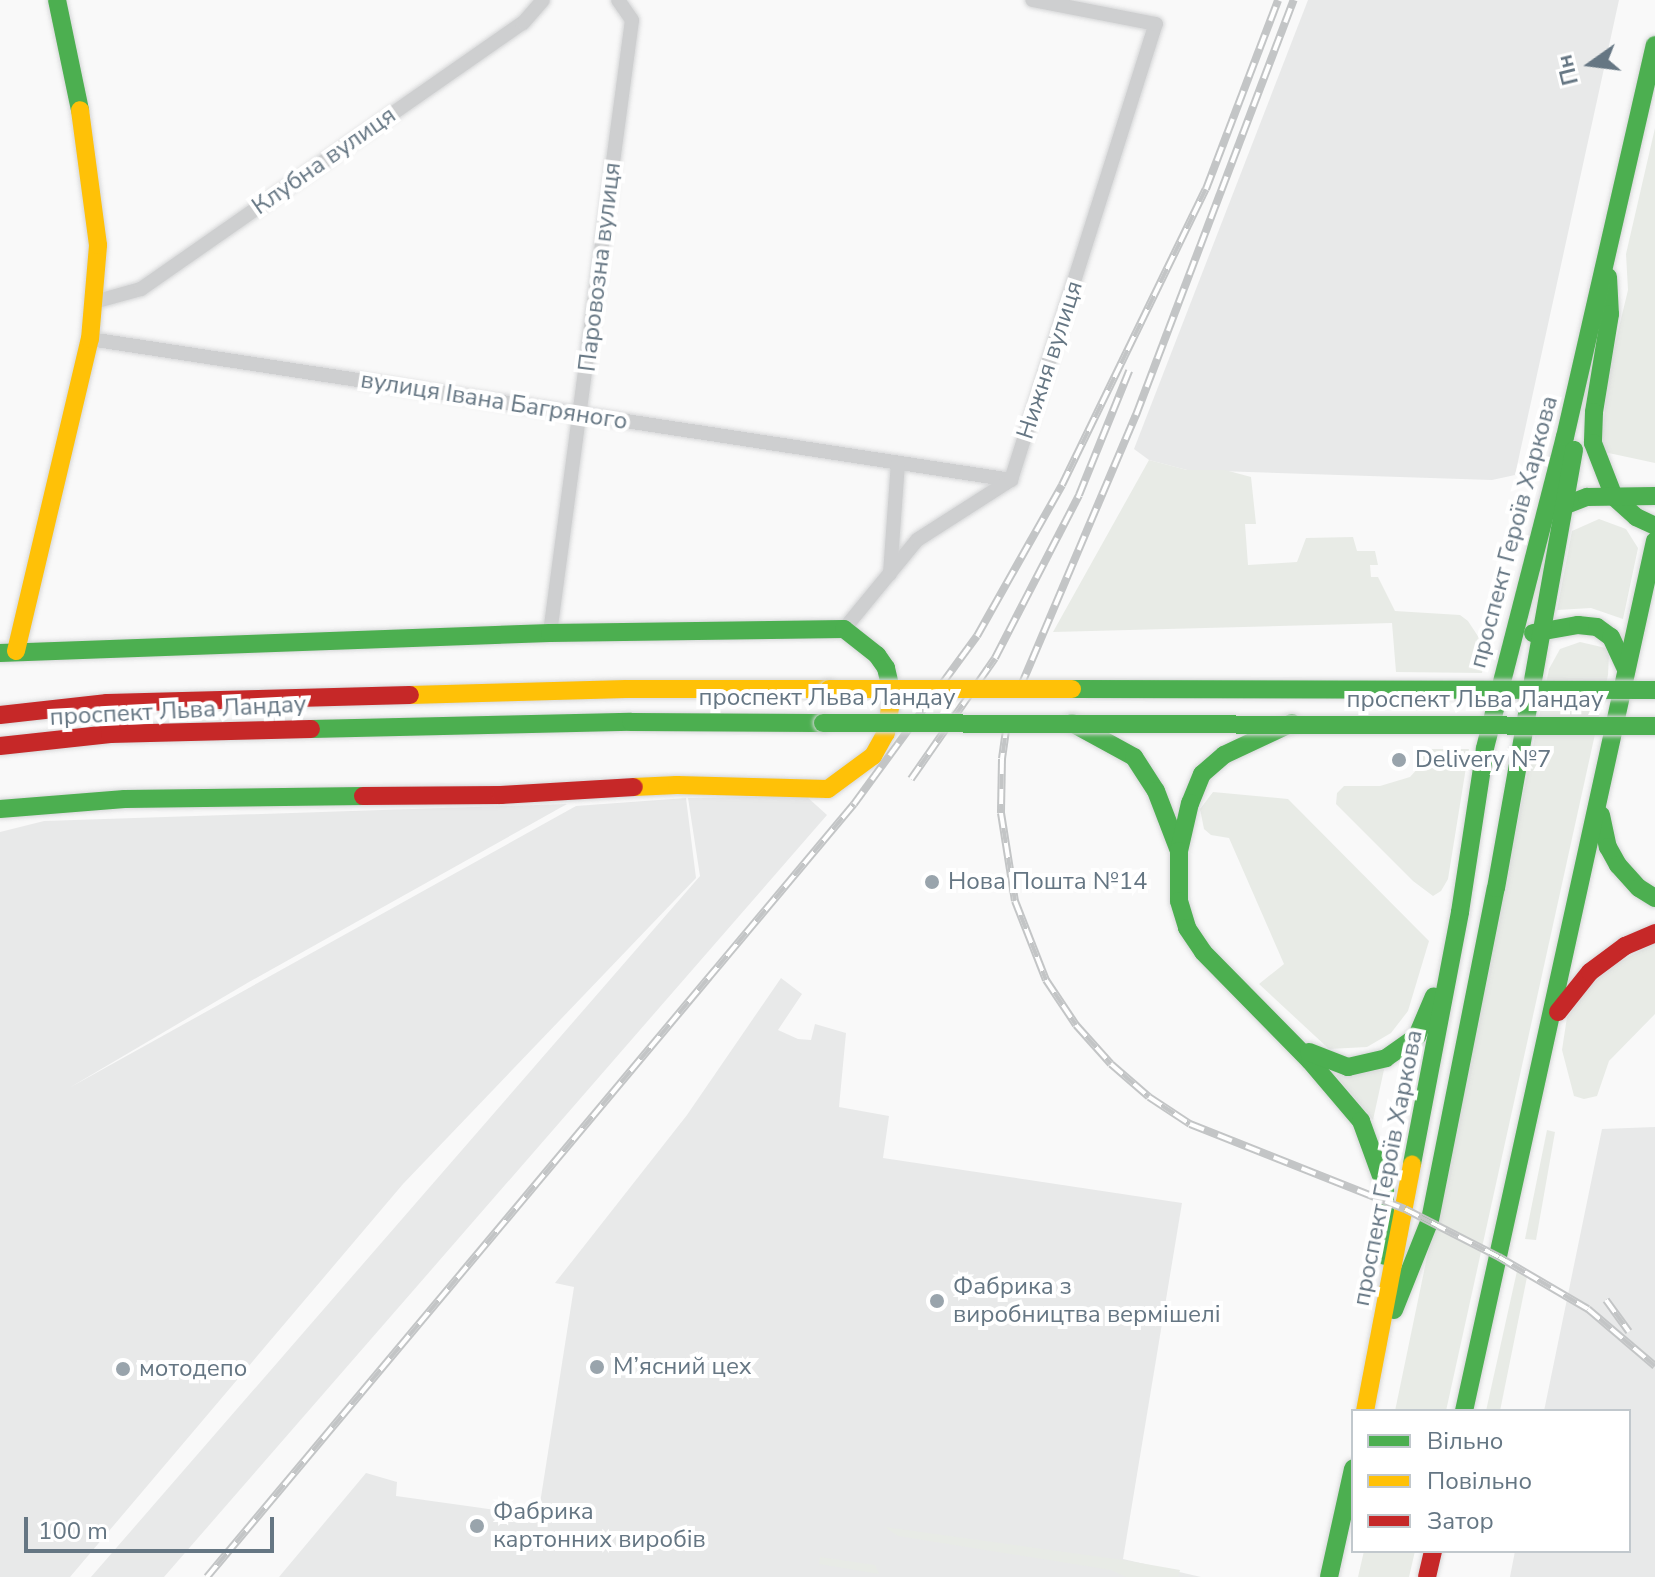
<!DOCTYPE html>
<meta charset="utf-8">
<style>
body{margin:0}
#map{position:relative;width:1655px;height:1577px;overflow:hidden;background:#f9f9f9;font-family:"Nunito Sans",sans-serif}
div>[style]{position:absolute}
.built>*{inset:0;background:#e8e9e9}
.green>*{inset:0;background:#e8ebe6}
.roads{filter:drop-shadow(0 0 2px #d5d6d7) drop-shadow(0 0 2px #d5d6d7)}
.street>*{height:14px;margin:-7px;padding:0 7px;transform-origin:7px;border-radius:7px;background:#cecfd0}
.fast>*{height:18px;margin:-9px;padding:0 9px;transform-origin:9px;border-radius:9px;background:#4caf50}
.slow>*{height:18px;margin:-9px;padding:0 9px;transform-origin:9px;border-radius:9px;background:#ffc107}
.jam>*{height:18px;margin:-9px;padding:0 9px;transform-origin:9px;border-radius:9px;background:#c62828}
.rail>*{height:8px;margin-top:-4px;transform-origin:0;background:repeating-linear-gradient(90deg,#fff 0 15px,#c3c5c6 0 30px);box-sizing:border-box;border-block:2px solid #c3c5c6}
.bridges{filter:drop-shadow(0 0 2px #d5d6d7) drop-shadow(0 0 2px #d5d6d7)}
.fast-bridge>*{height:18px;margin:-9px;padding:0 9px;transform-origin:9px;border-radius:9px;background:#4caf50}
.slow-bridge>*{height:18px;margin:-9px;padding:0 9px;transform-origin:9px;border-radius:9px;background:#ffc107}
.dots>*{width:22px;height:22px;translate:-50% -50%;box-sizing:border-box;border:4px solid #fff;border-radius:50%}
span{translate:-50% -50%;white-space:nowrap;text-align:center;line-height:1.15;-webkit-text-stroke:8px #fff;paint-order:stroke}
.street-label{font-size:24px;color:#657683}
.poi-label{font-size:24px;color:#657683}
.left{translate:0 -50%;text-align:left}
.legend{position:absolute;left:1351px;top:1409px;width:280px;height:144px;box-sizing:border-box;background:#fff;border:2px solid #c1c8cd;margin:0;padding:10px 14px;list-style:none;font-size:24px;color:#657683}
.legend li{display:flex;align-items:center;gap:16px;height:40px}
.legend b{width:40px;border:2px solid #c1c8cd}
.north{position:absolute;left:1551px;top:24px;width:80px;height:80px;-webkit-text-stroke:6px #fff;paint-order:stroke;rotate:256deg;font-size:22px;font-weight:700;line-height:32px;text-align:center;color:#657683}
.north::after{content:'';display:block;margin:auto;width:28px;height:36px;background:#657683;clip-path:polygon(50% 0,100% 100%,50% 72%,0 100%)}
.scale{position:absolute;left:24px;top:1517px;width:250px;height:36px;box-sizing:border-box;border:4px solid #657683;border-top:0;padding-left:10px;font-size:24px;line-height:28px;white-space:nowrap;color:#657683;-webkit-text-stroke:6px #fff;paint-order:stroke}
</style>
<div id="map">
<div class="built">
<i style="clip-path:polygon(1308px 0,1619px 0,1515px 475px,1492px 480px,1187px 470px,1149px 460px,1134px 449px)"></i>
<i style="clip-path:polygon(806px 796px,827px 815px,164px 1577px,91px 1577px,700px 876px,688px 798px)"></i>
<i style="clip-path:polygon(686px 798px,696px 878px,403px 1184px,70px 1577px,0 1577px,0 832px,44px 821px,567px 804px,249px 982px,69px 1088px,576px 806px)"></i>
<i style="clip-path:polygon(781px 978px,802px 994px,778px 1030px,798px 1039px,811px 1040px,815px 1024px,846px 1033px,839px 1107px,889px 1116px,883px 1158px,1182px 1203px,1123px 1559px,1201px 1577px,279px 1577px,366px 1473px,397px 1482px,396px 1496px,538px 1516px,574px 1287px,555px 1283px,687px 1115px)"></i>
<i style="clip-path:polygon(1655px 1127px,1655px 1577px,1510px 1577px,1515px 1551px,1629px 1551px,1629px 1411px,1544px 1411px,1602px 1129px)"></i>
</div>
<div class="green">
<i style="clip-path:polygon(1655px 128px,1655px 463px,1604px 452px,1602px 442px,1608px 373px,1628px 290px,1626px 254px)"></i>
<i style="clip-path:polygon(1149px 460px,1187px 470px,1225px 470px,1251px 477px,1256px 524px,1245px 524px,1248px 565px,1297px 562px,1306px 538px,1353px 537px,1357px 551px,1375px 551px,1378px 565px,1370px 565px,1371px 577px,1378px 577px,1395px 611px,1460px 615px,1468px 621px,1485px 647px,1482px 673px,1396px 672px,1392px 623px,1053px 632px)"></i>
<i style="clip-path:polygon(1599px 519px,1626px 529px,1638px 548px,1623px 619px,1591px 608px,1557px 610px,1572px 531px)"></i>
<i style="clip-path:polygon(1580px 642px,1606px 648px,1609px 655px,1608px 675px,1446px 1411px,1395px 1411px,1549px 669px,1560px 649px)"></i>
<i style="clip-path:polygon(1421px 749px,1469px 749px,1448px 879px,1441px 891px,1433px 896px,1413px 881px,1336px 804px,1337px 793px,1344px 786px,1380px 786px,1410px 777px,1419px 767px)"></i>
<i style="clip-path:polygon(1213px 792px,1288px 799px,1429px 941px,1408px 1011px,1391px 1033px,1367px 1047px,1329px 1049px,1259px 984px,1284px 964px,1229px 838px,1211px 835px,1204px 829px,1200px 809px)"></i>
<i style="clip-path:polygon(1655px 943px,1655px 1014px,1609px 1061px,1597px 1096px,1584px 1099px,1574px 1096px,1562px 1050px,1567px 1017px,1593px 982px,1619px 962px)"></i>
<i style="clip-path:polygon(1385px 1065px,1373px 1120px,1336px 1076px,1340px 1071px)"></i>
<i style="clip-path:polygon(1547px 1130px,1555px 1132px,1536px 1240px,1525px 1239px)"></i>
<i style="clip-path:polygon(1517px 1271px,1527px 1277px,1500px 1411px,1486px 1411px)"></i>
<i style="clip-path:polygon(885px 1527px,1123px 1560px,1180px 1570px,1178px 1577px,1126px 1577px,1111px 1570px,898px 1536px)"></i>
<i style="clip-path:polygon(1364px 1551px,1415px 1551px,1409px 1577px,1358px 1577px)"></i>
<i style="clip-path:polygon(820px 1557px,875px 1565px,879px 1574px,819px 1564px)"></i>
</div>
<div class="roads">
<div class="street">
<i style="left:94px;top:302px;width:49px;rotate:-15.5deg"></i>
<i style="left:141px;top:289px;width:465px;rotate:-34.9deg"></i>
<i style="left:523px;top:23px;width:30px;rotate:-49deg"></i>
<i style="left:90px;top:339px;width:932px;rotate:8.7deg"></i>
<i style="left:890px;top:574px;width:111px;rotate:-85.9deg"></i>
<i style="left:844px;top:629px;width:115px;rotate:-50.6deg"></i>
<i style="left:917px;top:540px;width:112px;rotate:-32.6deg"></i>
<i style="left:1011px;top:480px;width:478px;rotate:-72.4deg"></i>
<i style="left:1156px;top:24px;width:126px;rotate:-169deg"></i>
<i style="left:550px;top:633px;width:618px;rotate:-82.38deg"></i>
<i style="left:632px;top:20px;width:24px;rotate:-125deg"></i>
</div>
<div class="fast">
<i style="left:57px;top:0;width:112px;rotate:78.2deg"></i>
<i style="left:1608px;top:277px;width:37px;rotate:87deg"></i>
<i style="left:1610px;top:314px;width:99px;rotate:99.3deg"></i>
<i style="left:1594px;top:412px;width:31px;rotate:92deg"></i>
<i style="left:1593px;top:443px;width:58px;rotate:68.7deg"></i>
<i style="left:1614px;top:497px;width:30px;rotate:42deg"></i>
<i style="left:1636px;top:517px;width:21px;rotate:25deg"></i>
<i style="left:1558px;top:508px;width:31px;rotate:-21deg"></i>
<i style="left:1587px;top:497px;width:68px;rotate:-0.8deg"></i>
<i style="left:1533px;top:633px;width:46px;rotate:-10.1deg"></i>
<i style="left:1578px;top:625px;width:19px;rotate:6deg"></i>
<i style="left:1597px;top:627px;width:17px;rotate:36deg"></i>
<i style="left:1611px;top:637px;width:33px;rotate:65deg"></i>
<i style="left:0;top:653px;width:550px;rotate:-2.08deg"></i>
<i style="left:550px;top:633px;width:294px;rotate:-0.8deg"></i>
<i style="left:844px;top:629px;width:42px;rotate:38.2deg"></i>
<i style="left:877px;top:655px;width:16px;rotate:55deg"></i>
<i style="left:886px;top:668px;width:28px;rotate:77deg"></i>
<i style="left:1072px;top:723px;width:71px;rotate:28.7deg"></i>
<i style="left:1134px;top:757px;width:40px;rotate:57.1deg"></i>
<i style="left:1156px;top:791px;width:64px;rotate:69deg"></i>
<i style="left:1292px;top:723px;width:75px;rotate:154.8deg"></i>
<i style="left:1224px;top:755px;width:29px;rotate:139deg"></i>
<i style="left:1202px;top:774px;width:31px;rotate:112deg"></i>
<i style="left:1190px;top:803px;width:49px;rotate:102.9deg"></i>
<i style="left:1179px;top:851px;width:50px;rotate:90deg"></i>
<i style="left:1179px;top:901px;width:28px;rotate:73deg"></i>
<i style="left:1187px;top:928px;width:29px;rotate:56deg"></i>
<i style="left:1203px;top:952px;width:153px;rotate:45.5deg"></i>
<i style="left:1310px;top:1061px;width:79px;rotate:49.6deg"></i>
<i style="left:1361px;top:1121px;width:70px;rotate:70deg"></i>
<i style="left:1385px;top:1187px;width:69px;rotate:90deg"></i>
<i style="left:311px;top:729px;width:320px;rotate:-1.3deg"></i>
<i style="left:631px;top:722px;width:192px;rotate:0.3deg"></i>
<i style="left:0;top:809px;width:125px;rotate:-4.6deg"></i>
<i style="left:125px;top:799px;width:238px;rotate:-0.7deg"></i>
<i style="left:1601px;top:815px;width:33px;rotate:78deg"></i>
<i style="left:1608px;top:847px;width:21px;rotate:61deg"></i>
<i style="left:1618px;top:865px;width:31px;rotate:48deg"></i>
<i style="left:1639px;top:888px;width:19px;rotate:32deg"></i>
<i style="left:1309px;top:1052px;width:42px;rotate:21deg"></i>
<i style="left:1348px;top:1067px;width:39px;rotate:-13deg"></i>
<i style="left:1386px;top:1058px;width:38px;rotate:-35deg"></i>
<i style="left:1417px;top:1036px;width:43px;rotate:-67deg"></i>
<i style="left:1412px;top:1164px;width:257px;rotate:-79.2deg"></i>
<i style="left:1460px;top:912px;width:166px;rotate:-81.3deg"></i>
<i style="left:1485px;top:748px;width:321px;rotate:-75.6deg"></i>
<i style="left:1565px;top:437px;width:402px;rotate:-77.1deg"></i>
<i style="left:1394px;top:1310px;width:97px;rotate:-68.2deg"></i>
<i style="left:1430px;top:1220px;width:338px;rotate:-78.8deg"></i>
<i style="left:1496px;top:888px;width:445px;rotate:-79.9deg"></i>
<i style="left:1464px;top:1411px;width:891px;rotate:-77.62deg"></i>
<i style="left:1329px;top:1577px;width:111px;rotate:-77.5deg"></i>
</div>
<div class="slow">
<i style="left:16px;top:651px;width:321px;rotate:-76.7deg"></i>
<i style="left:90px;top:339px;width:94px;rotate:-85.1deg"></i>
<i style="left:98px;top:245px;width:136px;rotate:-97.6deg"></i>
<i style="left:410px;top:695px;width:216px;rotate:-1.6deg"></i>
<i style="left:626px;top:689px;width:203px"></i>
<i style="left:634px;top:787px;width:43px;rotate:-2.7deg"></i>
<i style="left:677px;top:785px;width:151px;rotate:1.5deg"></i>
<i style="left:828px;top:789px;width:56px;rotate:-36.3deg"></i>
<i style="left:873px;top:756px;width:26px;rotate:-61deg"></i>
<i style="left:886px;top:733px;width:38px;rotate:-81deg"></i>
<i style="left:1365px;top:1411px;width:251px;rotate:-79.2deg"></i>
</div>
<div class="jam">
<i style="left:0;top:715px;width:108px;rotate:-6.4deg"></i>
<i style="left:107px;top:703px;width:303px;rotate:-1.5deg"></i>
<i style="left:0;top:746px;width:111px;rotate:-6.2deg"></i>
<i style="left:110px;top:734px;width:201px;rotate:-1.4deg"></i>
<i style="left:363px;top:796px;width:138px;rotate:-0.4deg"></i>
<i style="left:501px;top:795px;width:133px;rotate:-3.4deg"></i>
<i style="left:1558px;top:1012px;width:51px;rotate:-51.3deg"></i>
<i style="left:1590px;top:972px;width:44px;rotate:-36.6deg"></i>
<i style="left:1625px;top:946px;width:33px;rotate:-23deg"></i>
<i style="left:1427px;top:1577px;width:27px;rotate:-77deg"></i>
</div>
</div>
<div class="rail">
<i style="left:1020px;top:688px;width:297px;rotate:-67deg"></i>
<i style="left:1136px;top:415px;width:444px;rotate:-69.2deg"></i>
<i style="left:1007px;top:723px;width:36px;rotate:98deg"></i>
<i style="left:1002px;top:759px;width:54px;rotate:91.1deg"></i>
<i style="left:1001px;top:813px;width:89px;rotate:81deg"></i>
<i style="left:1015px;top:901px;width:85px;rotate:68.6deg"></i>
<i style="left:1046px;top:980px;width:54px;rotate:56.3deg"></i>
<i style="left:1076px;top:1025px;width:52px;rotate:48.1deg"></i>
<i style="left:1111px;top:1064px;width:50px;rotate:41deg"></i>
<i style="left:1149px;top:1097px;width:49px;rotate:33.4deg"></i>
<i style="left:1190px;top:1124px;width:231px;rotate:21.6deg"></i>
<i style="left:1405px;top:1209px;width:106px;rotate:27.1deg"></i>
<i style="left:1499px;top:1257px;width:103px;rotate:30.3deg"></i>
<i style="left:1588px;top:1309px;width:88px;rotate:40.4deg"></i>
<i style="left:911px;top:779px;width:147px;rotate:-55.2deg"></i>
<i style="left:995px;top:658px;width:183px;rotate:-62.7deg"></i>
<i style="left:1079px;top:495px;width:134px;rotate:-68deg"></i>
<i style="left:1606px;top:1300px;width:39px;rotate:54deg"></i>
<i style="left:207px;top:1577px;width:1008px;rotate:-50.07deg"></i>
<i style="left:854px;top:804px;width:208px;rotate:-53.8deg"></i>
<i style="left:977px;top:636px;width:173px;rotate:-60.6deg"></i>
<i style="left:1062px;top:485px;width:329px;rotate:-64.1deg"></i>
<i style="left:1206px;top:189px;width:202px;rotate:-69.1deg"></i>
</div>
<div class="bridges">
<div class="fast-bridge">
<i style="left:1072px;top:689px;width:583px;rotate:0.1deg"></i>
<i style="left:823px;top:723px;width:832px;rotate:0.21deg"></i>
</div>
<div class="slow-bridge">
<i style="left:829px;top:689px;width:243px"></i>
</div>
</div>
<div class="dots">
<i style="left:1399px;top:760px;background:#99a4ac"></i>
<i style="left:932px;top:882px;background:#99a4ac"></i>
<i style="left:937px;top:1301px;background:#99a4ac"></i>
<i style="left:597px;top:1367px;background:#99a4ac"></i>
<i style="left:123px;top:1369px;background:#99a4ac"></i>
<i style="left:477px;top:1526px;background:#99a4ac"></i>
</div>
<div class="street-label">
<span style="left:324px;top:161px;rotate:-35deg">Клубна вулиця</span>
<span style="left:600px;top:267px;rotate:-83deg">Паровозна вулиця</span>
<span style="left:1050px;top:360px;rotate:-72deg">Нижня вулиця</span>
<span style="left:494px;top:401px;rotate:9deg">вулиця Івана Багряного</span>
<span style="left:1514px;top:532px;rotate:-75deg">проспект Героїв Харкова</span>
<span style="left:827px;top:698px">проспект Льва Ландау</span>
<span style="left:1475px;top:700px">проспект Льва Ландау</span>
<span style="left:178px;top:711px;rotate:-3deg">проспект Льва Ландау</span>
<span style="left:1388px;top:1168px;rotate:-79deg">проспект Героїв Харкова</span>
</div>
<div class="poi-label">
<span class="left" style="left:1415px;top:760px">Delivery №7</span>
<span class="left" style="left:948px;top:882px">Нова Пошта №14</span>
<span class="left" style="left:953px;top:1301px">Фабрика з<br>виробництва вермішелі</span>
<span class="left" style="left:613px;top:1367px">М’ясний цех</span>
<span class="left" style="left:139px;top:1369px">мотодепо</span>
<span class="left" style="left:493px;top:1526px">Фабрика<br>картонних виробів</span>
</div>
<ul class="legend">
<li><b style="height:10px;background:#4caf50"></b>Вільно</li>
<li><b style="height:10px;background:#ffc107"></b>Повільно</li>
<li><b style="height:10px;background:#c62828"></b>Затор</li>
</ul>
<div class="north">Пн</div>
<div class="scale">100 m</div>
</div>
